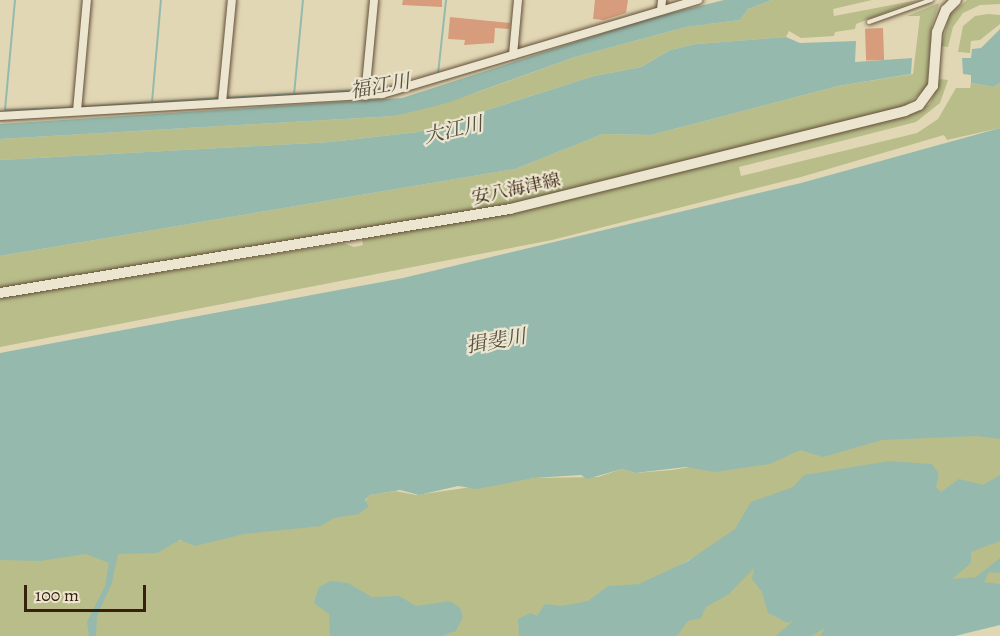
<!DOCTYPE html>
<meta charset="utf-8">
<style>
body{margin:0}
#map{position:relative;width:1000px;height:636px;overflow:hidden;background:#e2d7b5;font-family:Alegreya,"Noto Serif JP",serif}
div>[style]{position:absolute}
.green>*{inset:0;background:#b8bd8a}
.water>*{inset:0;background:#95baad}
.stream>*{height:2px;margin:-1px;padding:0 1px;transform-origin:1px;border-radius:1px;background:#95baad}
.building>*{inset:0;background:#d79c7c;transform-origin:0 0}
.roads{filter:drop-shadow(0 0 2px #624e38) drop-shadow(0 0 2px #624e38)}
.service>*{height:4px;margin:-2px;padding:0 2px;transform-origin:2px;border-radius:2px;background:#ece5cf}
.minor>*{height:8px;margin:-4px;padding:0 4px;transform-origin:4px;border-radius:4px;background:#ece5cf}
.secondary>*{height:10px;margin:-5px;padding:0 5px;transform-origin:5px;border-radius:5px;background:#ece5cf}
span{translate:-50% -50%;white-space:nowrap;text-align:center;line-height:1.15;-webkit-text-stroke:4.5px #ece5cf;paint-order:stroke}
.street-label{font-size:18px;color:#37200e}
.water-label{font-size:20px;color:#534e3e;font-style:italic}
.scale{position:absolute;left:24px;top:585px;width:122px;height:27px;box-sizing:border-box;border:3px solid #37200e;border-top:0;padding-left:8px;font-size:18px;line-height:21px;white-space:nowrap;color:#37200e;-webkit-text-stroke:4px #ece5cf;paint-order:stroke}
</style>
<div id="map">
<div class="green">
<i style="clip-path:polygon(772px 0,872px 0,833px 9px,834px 16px,918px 0,856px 24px,855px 29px,835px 32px,834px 36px,801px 38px,789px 31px,786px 37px,696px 44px,670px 50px,641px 67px,594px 76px,418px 132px,330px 142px,0 160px,0 139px,395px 116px,478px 92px,575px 57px,686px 27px,740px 20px,748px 9px)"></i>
<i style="clip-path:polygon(967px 0,1000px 0,1000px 4px,980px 5px,963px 13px,953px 27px,948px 47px,941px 46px,950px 15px)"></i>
<i style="clip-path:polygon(939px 3px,932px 25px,927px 88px,901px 109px,509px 204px,0 289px,0 256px,515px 169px,603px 134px,651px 135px,838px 86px,913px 74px,920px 16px,907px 16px)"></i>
<i style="clip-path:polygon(988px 14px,1000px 15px,1000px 24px,980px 40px,971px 41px,970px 53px,958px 52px,963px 26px,975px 16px)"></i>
<i style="clip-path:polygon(940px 79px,948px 80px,940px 103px,916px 122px,739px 167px,741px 176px,917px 133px,938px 119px,956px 88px,970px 88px,971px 83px,993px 87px,1000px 83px,1000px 128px,947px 140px,944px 135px,801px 177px,552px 240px,0 347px,0 298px,343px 243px,354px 247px,363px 245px,362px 239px,510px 212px,912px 114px,930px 104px)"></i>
<i style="clip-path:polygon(1000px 432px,1000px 491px,738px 533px,551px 636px,0 636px,0 555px,200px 539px,362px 505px,370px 495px,395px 491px,416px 495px,534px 478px,598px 477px,622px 469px,635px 473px,672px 470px,876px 437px)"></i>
<i style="clip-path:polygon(1000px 535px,1000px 589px,953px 596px,928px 571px)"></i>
<i style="clip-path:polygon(819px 542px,830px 562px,841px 636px,654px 636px,749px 567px)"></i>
</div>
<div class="water">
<i style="clip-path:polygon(724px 0,772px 0,748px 9px,740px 20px,686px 27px,575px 57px,447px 103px,395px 116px,0 139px,0 124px,402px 98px,647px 19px)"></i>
<i style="clip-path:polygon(1000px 29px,1000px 83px,993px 87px,971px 83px,971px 75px,963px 74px,962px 58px,971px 58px,972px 49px,981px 48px)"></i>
<i style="clip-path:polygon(786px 37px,800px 43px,856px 41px,855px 62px,912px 58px,911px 74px,838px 86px,651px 135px,603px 134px,515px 169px,0 256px,0 160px,330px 142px,418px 132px,594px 76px,641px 67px,670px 50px,696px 44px)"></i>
<i style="clip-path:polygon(1000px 128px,1000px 439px,977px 436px,882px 440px,823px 457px,800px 450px,770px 464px,715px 472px,686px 467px,635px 473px,622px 469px,587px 479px,581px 475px,534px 478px,477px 489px,458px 486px,419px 495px,400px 490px,370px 495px,365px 500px,369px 506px,359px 514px,334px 518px,321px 526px,244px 534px,195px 546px,180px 540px,157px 553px,118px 554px,112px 583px,97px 616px,96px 636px,89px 636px,87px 622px,105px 586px,109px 563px,86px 554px,40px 561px,0 560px,0 353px,403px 278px,801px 183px)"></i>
<i style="clip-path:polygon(890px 461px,932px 464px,939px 474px,936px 487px,941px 492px,959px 479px,983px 485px,1000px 475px,1000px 541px,971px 552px,971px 563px,952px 579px,976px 577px,1000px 558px,1000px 573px,989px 572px,984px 582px,1000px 584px,1000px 625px,955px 636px,820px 636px,825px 628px,811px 636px,776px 636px,794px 620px,788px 623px,768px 613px,762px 592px,752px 579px,754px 568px,729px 594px,706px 607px,701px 618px,688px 621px,677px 636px,519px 636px,518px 619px,530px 613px,537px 616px,545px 604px,562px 606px,588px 601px,608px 586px,639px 584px,688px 561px,735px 529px,751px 502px,793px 487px,804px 475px)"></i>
<i style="clip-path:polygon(331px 581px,348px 583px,372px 597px,399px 596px,416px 606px,450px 601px,460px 608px,463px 617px,456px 631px,442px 636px,330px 636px,329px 614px,314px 603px,319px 587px)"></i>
</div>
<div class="stream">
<i style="left:15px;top:0;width:110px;rotate:95.2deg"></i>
<i style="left:5px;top:110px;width:70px;rotate:-1.6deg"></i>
<i style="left:438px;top:74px;width:74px;rotate:-83.8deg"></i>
<i style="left:368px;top:90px;width:24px;rotate:-7deg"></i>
<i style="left:294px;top:95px;width:95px;rotate:-84.6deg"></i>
<i style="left:225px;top:98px;width:137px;rotate:-3.3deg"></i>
<i style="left:152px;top:102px;width:102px;rotate:-85deg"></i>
<i style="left:81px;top:107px;width:138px;rotate:-3.7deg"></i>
</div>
<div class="building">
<i style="clip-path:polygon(403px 0,442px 0,442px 7px,402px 5px)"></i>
<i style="clip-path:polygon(595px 0,628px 0,626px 13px,604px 20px,593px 19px)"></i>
<i style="clip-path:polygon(450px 17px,510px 23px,509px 29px,495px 28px,494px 43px,464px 45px,465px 40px,448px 39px)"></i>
<i style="left:883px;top:28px;width:32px;height:18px;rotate:88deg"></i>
</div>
<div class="roads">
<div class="service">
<i style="left:869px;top:22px;width:66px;rotate:-19.5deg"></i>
</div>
<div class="minor">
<i style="left:661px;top:10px;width:10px;rotate:-84deg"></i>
<i style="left:513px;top:55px;width:55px;rotate:-84.8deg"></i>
<i style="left:365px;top:96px;width:96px;rotate:-84.6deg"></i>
<i style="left:222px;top:103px;width:103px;rotate:-84.5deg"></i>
<i style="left:77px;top:111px;width:111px;rotate:-84.9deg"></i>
<i style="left:0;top:116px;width:383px;rotate:-3.3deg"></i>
<i style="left:382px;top:94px;width:330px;rotate:-16.6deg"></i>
</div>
<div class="secondary">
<i style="left:0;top:293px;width:517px;rotate:-9.35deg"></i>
<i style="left:510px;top:209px;width:407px;rotate:-13.9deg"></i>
<i style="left:905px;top:111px;width:15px;rotate:-23deg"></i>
<i style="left:919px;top:105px;width:24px;rotate:-54deg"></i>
<i style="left:933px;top:86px;width:54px;rotate:-85.8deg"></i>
<i style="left:937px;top:32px;width:24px;rotate:-68deg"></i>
<i style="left:946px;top:10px;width:14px;rotate:-45deg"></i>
</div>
</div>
<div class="street-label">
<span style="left:516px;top:189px;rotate:-12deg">安八海津線</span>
</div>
<div class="water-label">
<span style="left:380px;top:86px;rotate:-10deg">福江川</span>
<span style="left:453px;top:130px;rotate:-13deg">大江川</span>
<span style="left:496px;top:341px;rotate:-10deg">揖斐川</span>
</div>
<div class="scale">100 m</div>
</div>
